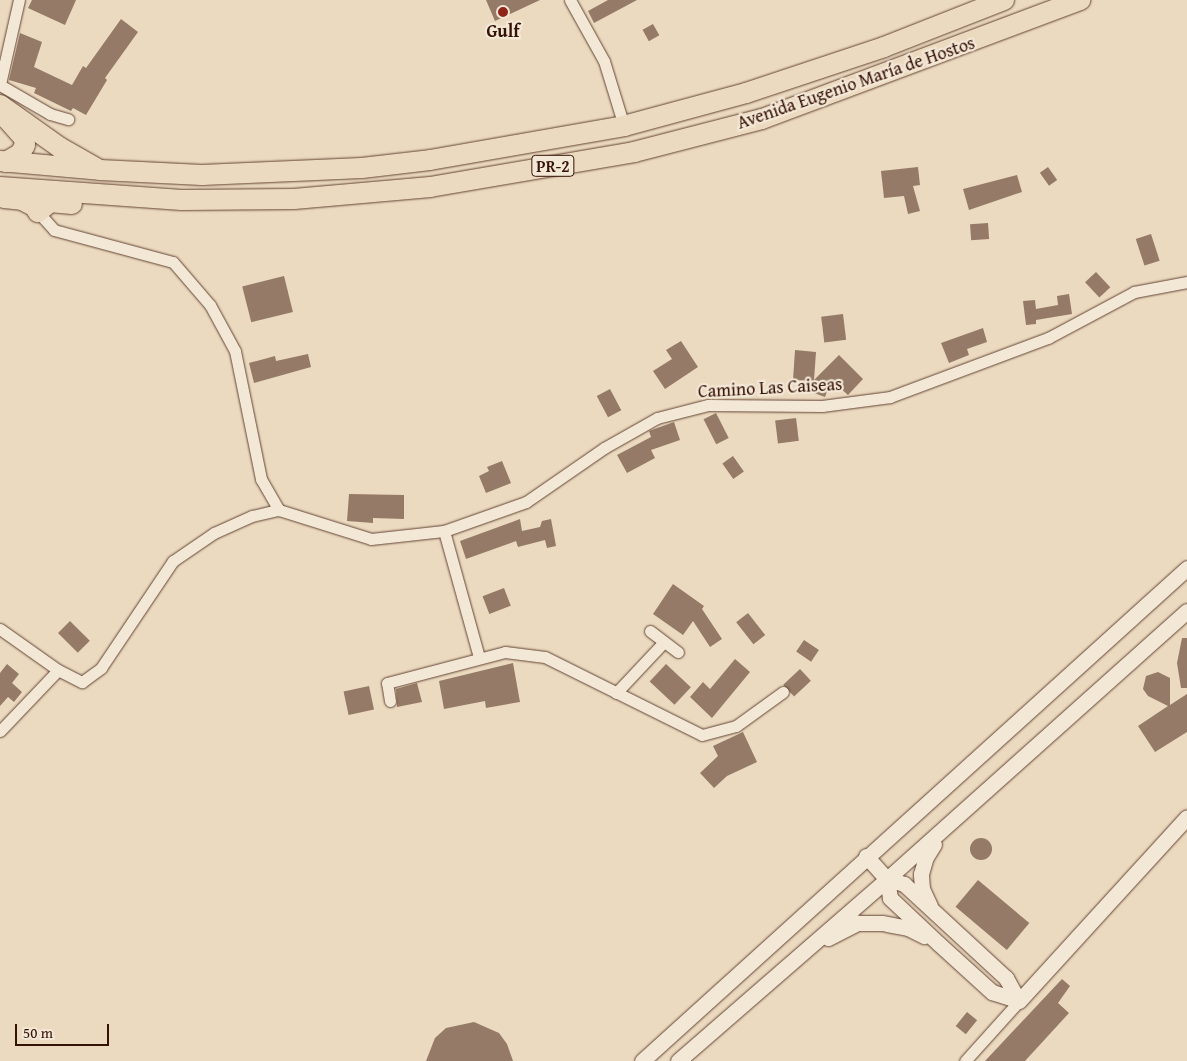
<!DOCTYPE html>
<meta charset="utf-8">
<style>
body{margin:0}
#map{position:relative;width:1187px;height:1061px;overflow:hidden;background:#ecdac0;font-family:"Gentium Book Plus",serif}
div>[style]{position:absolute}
.building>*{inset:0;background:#947a67;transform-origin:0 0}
.round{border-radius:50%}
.roads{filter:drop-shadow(0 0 1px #634434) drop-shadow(0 0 1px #634434)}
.street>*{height:11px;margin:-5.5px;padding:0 5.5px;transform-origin:5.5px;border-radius:5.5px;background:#f3e7d6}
.secondary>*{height:15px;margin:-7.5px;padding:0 7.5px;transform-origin:7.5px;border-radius:7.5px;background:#f3e7d6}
.highway>*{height:20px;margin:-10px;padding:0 10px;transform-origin:10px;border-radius:10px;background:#ecdac0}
.dots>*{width:14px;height:14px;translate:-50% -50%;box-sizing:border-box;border:2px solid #f3e7d6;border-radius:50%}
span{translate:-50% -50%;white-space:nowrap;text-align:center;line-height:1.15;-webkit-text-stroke:4.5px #f3e7d6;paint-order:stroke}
.shield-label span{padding:1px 4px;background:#f3e7d6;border:1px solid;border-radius:4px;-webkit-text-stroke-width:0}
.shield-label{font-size:16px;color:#351206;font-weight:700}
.poi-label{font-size:18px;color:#351206;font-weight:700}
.street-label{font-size:18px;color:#351206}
.scale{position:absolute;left:15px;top:1024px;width:94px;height:22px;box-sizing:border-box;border:2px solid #351206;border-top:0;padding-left:6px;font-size:15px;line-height:18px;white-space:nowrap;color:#351206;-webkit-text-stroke:4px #f3e7d6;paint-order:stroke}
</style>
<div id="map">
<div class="building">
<i style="clip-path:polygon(32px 0,76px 0,65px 25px,28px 8px)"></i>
<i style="clip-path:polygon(486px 0,540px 0,495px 21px)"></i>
<i style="clip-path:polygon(608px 0,637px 0,594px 23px,588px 11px)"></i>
<i style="clip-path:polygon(121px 19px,138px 32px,105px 78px,107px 80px,86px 115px,73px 108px,71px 111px,34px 93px,36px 88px,9px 80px,20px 33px,42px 42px,34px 67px,72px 85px,83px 66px,86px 68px)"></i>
<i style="left:653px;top:24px;width:13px;height:12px;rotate:61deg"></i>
<i style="clip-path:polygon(918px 167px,920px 185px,913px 186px,920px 211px,908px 214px,904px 196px,884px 198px,881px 171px)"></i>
<i style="left:1048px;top:167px;width:16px;height:10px;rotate:55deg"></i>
<i style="clip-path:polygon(1017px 175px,1022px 192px,969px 210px,963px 189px)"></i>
<i style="left:988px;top:223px;width:16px;height:18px;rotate:86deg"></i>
<i style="left:1151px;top:234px;width:28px;height:16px;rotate:72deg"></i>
<i style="left:1096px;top:272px;width:21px;height:15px;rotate:47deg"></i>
<i style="left:284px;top:276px;width:37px;height:43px;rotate:76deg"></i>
<i style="clip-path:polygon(1069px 294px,1072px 314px,1036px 320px,1036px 324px,1026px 325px,1023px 301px,1035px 300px,1036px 309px,1058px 305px,1057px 296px)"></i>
<i style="left:843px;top:314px;width:26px;height:22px;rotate:83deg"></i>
<i style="clip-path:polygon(983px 328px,987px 342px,967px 349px,969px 355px,949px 363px,941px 343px)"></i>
<i style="clip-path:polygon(681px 341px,698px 367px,665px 389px,653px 371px,672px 359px,666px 350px)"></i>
<i style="clip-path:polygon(795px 350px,816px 352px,814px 380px,839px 355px,863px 379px,848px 395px,831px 380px,825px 397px,814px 393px,818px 381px,793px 380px)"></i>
<i style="clip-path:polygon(308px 354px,311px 367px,254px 383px,249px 363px,275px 356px,276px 361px)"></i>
<i style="left:610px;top:389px;width:24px;height:15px;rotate:62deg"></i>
<i style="left:716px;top:413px;width:28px;height:14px;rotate:63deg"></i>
<i style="left:796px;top:418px;width:23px;height:21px;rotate:83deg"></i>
<i style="clip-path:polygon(674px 422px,680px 440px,651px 450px,655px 458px,627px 473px,617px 455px,651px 437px,649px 431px)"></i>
<i style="left:733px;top:456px;width:19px;height:13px;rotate:55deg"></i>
<i style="clip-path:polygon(502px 461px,511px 483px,486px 493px,479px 476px,489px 471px,487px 467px)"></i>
<i style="clip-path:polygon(349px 494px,404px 495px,404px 519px,373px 518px,373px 523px,347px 521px)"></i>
<i style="clip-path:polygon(520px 519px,522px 531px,540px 527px,542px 521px,551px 519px,556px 546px,547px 548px,545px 540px,518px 547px,516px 541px,466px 559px,460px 541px)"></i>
<i style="clip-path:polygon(673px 584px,704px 606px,702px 609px,722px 639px,710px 647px,693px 621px,683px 635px,653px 614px)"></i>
<i style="left:504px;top:588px;width:19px;height:23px;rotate:69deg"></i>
<i style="left:748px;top:613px;width:28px;height:15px;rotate:52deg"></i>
<i style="left:70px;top:621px;width:28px;height:17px;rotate:45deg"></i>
<i style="clip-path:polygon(1182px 638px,1187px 638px,1187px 688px,1181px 688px,1177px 663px)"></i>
<i style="left:804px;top:640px;width:18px;height:14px;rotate:34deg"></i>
<i style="clip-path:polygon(735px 659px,750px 672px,712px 718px,690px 697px,703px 682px,710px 689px)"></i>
<i style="clip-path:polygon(513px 663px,520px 702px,486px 708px,485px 701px,444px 709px,439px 681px)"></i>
<i style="clip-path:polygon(7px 664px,19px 674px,12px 683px,22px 692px,14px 702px,8px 697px,0 706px,0 673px)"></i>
<i style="left:666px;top:664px;width:34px;height:24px;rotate:43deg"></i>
<i style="left:800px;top:669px;width:16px;height:23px;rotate:47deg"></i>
<i style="clip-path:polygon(1158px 672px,1170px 678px,1170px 705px,1187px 694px,1187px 732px,1155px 752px,1138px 726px,1168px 706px,1148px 696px,1143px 689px,1146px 676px)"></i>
<i style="clip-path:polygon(417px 683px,422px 702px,397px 707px,396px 689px)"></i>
<i style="left:369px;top:686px;width:24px;height:26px;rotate:78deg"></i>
<i style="clip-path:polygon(743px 732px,757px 762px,727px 776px,714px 788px,700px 773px,718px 756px,713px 746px)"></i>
<i class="round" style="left:970px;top:838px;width:22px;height:22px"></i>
<i style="left:978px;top:880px;width:67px;height:35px;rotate:40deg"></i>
<i style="clip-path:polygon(1062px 979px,1070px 986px,1058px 1003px,1069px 1013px,1025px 1061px,985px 1061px)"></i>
<i style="left:967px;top:1012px;width:13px;height:18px;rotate:39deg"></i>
<i style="clip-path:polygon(474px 1022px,499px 1033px,507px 1044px,513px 1061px,426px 1061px,435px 1038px,446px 1028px)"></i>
</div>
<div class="roads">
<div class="street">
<i style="left:570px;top:0;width:70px;rotate:60.9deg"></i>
<i style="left:604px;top:61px;width:68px;rotate:72.9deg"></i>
<i style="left:0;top:84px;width:86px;rotate:-77.3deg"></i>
<i style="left:0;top:85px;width:58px;rotate:30.1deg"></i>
<i style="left:50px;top:114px;width:19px;rotate:16deg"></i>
<i style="left:38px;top:212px;width:24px;rotate:48deg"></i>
<i style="left:54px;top:230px;width:123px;rotate:15.1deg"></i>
<i style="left:173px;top:262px;width:57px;rotate:49.3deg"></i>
<i style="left:210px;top:305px;width:52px;rotate:61.5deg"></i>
<i style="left:235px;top:351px;width:131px;rotate:78.5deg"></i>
<i style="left:261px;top:479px;width:36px;rotate:60deg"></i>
<i style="left:279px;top:510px;width:96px;rotate:17.5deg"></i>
<i style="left:371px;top:539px;width:73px;rotate:-6.3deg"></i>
<i style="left:444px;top:531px;width:87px;rotate:-19.5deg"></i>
<i style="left:526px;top:502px;width:95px;rotate:-34.7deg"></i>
<i style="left:604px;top:448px;width:61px;rotate:-29.5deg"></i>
<i style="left:657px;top:418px;width:53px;rotate:-14.3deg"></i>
<i style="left:708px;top:405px;width:114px;rotate:0.5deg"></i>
<i style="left:822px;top:406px;width:69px;rotate:-7.5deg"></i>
<i style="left:890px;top:397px;width:169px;rotate:-20.5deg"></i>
<i style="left:1048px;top:338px;width:98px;rotate:-28.1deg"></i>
<i style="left:1134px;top:292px;width:54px;rotate:-10.7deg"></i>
<i style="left:444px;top:531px;width:131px;rotate:74.5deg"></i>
<i style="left:0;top:629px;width:71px;rotate:35.3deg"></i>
<i style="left:58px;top:670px;width:27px;rotate:27deg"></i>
<i style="left:82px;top:682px;width:24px;rotate:-36deg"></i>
<i style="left:101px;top:668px;width:129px;rotate:-56.1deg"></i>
<i style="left:173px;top:561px;width:50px;rotate:-34.3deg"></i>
<i style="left:214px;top:533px;width:42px;rotate:-24.1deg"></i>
<i style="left:252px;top:516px;width:28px;rotate:-13deg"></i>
<i style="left:650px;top:631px;width:35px;rotate:37deg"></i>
<i style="left:616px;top:693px;width:69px;rotate:-46.8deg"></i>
<i style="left:390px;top:701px;width:18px;rotate:-99deg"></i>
<i style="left:387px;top:683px;width:122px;rotate:-14.7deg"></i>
<i style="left:505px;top:652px;width:40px;rotate:7.1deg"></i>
<i style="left:545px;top:657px;width:175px;rotate:26.4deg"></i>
<i style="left:702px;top:735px;width:35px;rotate:-15deg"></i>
<i style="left:736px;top:726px;width:58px;rotate:-35.9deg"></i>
<i style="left:0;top:731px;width:84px;rotate:-46.4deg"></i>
<i style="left:965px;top:1061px;width:81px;rotate:-48deg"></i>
</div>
<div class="secondary">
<i style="left:866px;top:856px;width:31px;rotate:48deg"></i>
<i style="left:887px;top:879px;width:18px;rotate:16deg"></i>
<i style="left:904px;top:884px;width:139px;rotate:42.7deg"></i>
<i style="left:1006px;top:978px;width:26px;rotate:61deg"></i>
<i style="left:887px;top:879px;width:19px;rotate:81deg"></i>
<i style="left:890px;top:898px;width:67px;rotate:43.2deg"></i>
<i style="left:939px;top:944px;width:72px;rotate:42.2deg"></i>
<i style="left:992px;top:992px;width:28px;rotate:18deg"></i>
<i style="left:930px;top:906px;width:19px;rotate:-115deg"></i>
<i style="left:922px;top:889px;width:15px;rotate:-94deg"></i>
<i style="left:921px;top:874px;width:18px;rotate:-74deg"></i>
<i style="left:926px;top:857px;width:15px;rotate:-58deg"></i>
<i style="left:828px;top:938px;width:34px;rotate:-27deg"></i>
<i style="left:858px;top:923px;width:24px"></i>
<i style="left:882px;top:923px;width:26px;rotate:11deg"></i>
<i style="left:908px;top:928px;width:18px;rotate:27deg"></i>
<i style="left:1019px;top:1001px;width:249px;rotate:-47.6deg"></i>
<i style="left:642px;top:1061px;width:735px;rotate:-42.13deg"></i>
<i style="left:678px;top:1061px;width:277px;rotate:-41deg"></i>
<i style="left:887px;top:879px;width:402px;rotate:-41.8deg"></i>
</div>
<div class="highway">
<i style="left:0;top:105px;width:72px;rotate:35.4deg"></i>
<i style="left:59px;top:147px;width:43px;rotate:29.6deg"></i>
<i style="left:0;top:161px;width:100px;rotate:5.1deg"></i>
<i style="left:100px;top:170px;width:102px;rotate:2.8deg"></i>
<i style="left:202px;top:175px;width:160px;rotate:-2.5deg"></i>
<i style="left:362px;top:168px;width:68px;rotate:-6.7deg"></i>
<i style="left:430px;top:160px;width:197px;rotate:-9.9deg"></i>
<i style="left:624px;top:126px;width:126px;rotate:-15.1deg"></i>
<i style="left:746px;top:93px;width:145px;rotate:-18.4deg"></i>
<i style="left:884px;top:47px;width:129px;rotate:-21.4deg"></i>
<i style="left:6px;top:162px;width:16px;rotate:-30deg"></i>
<i style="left:20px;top:154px;width:10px;rotate:-61deg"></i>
<i style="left:25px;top:145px;width:7px;rotate:-98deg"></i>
<i style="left:24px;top:138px;width:25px;rotate:-132deg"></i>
<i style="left:0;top:187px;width:182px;rotate:4.1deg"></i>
<i style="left:182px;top:200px;width:112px;rotate:-0.5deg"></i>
<i style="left:294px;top:199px;width:137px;rotate:-5deg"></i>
<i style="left:430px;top:187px;width:207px;rotate:-9.7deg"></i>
<i style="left:634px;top:152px;width:132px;rotate:-14.5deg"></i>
<i style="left:762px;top:119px;width:340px;rotate:-20.5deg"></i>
<i style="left:4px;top:198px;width:18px;rotate:6deg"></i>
<i style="left:22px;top:200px;width:15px;rotate:28deg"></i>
<i style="left:35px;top:207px;width:6px;rotate:59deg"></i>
<i style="left:38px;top:212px;width:16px;rotate:-40deg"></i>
<i style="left:50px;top:202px;width:22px;rotate:5deg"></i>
</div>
</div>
<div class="dots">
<i style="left:503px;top:12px;background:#8f2418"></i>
</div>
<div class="shield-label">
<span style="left:553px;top:166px">PR-2</span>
</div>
<div class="poi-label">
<span style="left:503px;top:31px">Gulf</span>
</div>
<div class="street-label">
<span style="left:856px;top:83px;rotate:-19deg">Avenida Eugenio María de Hostos</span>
<span style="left:770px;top:388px;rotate:-3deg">Camino Las Caiseas</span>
</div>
<div class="scale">50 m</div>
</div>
